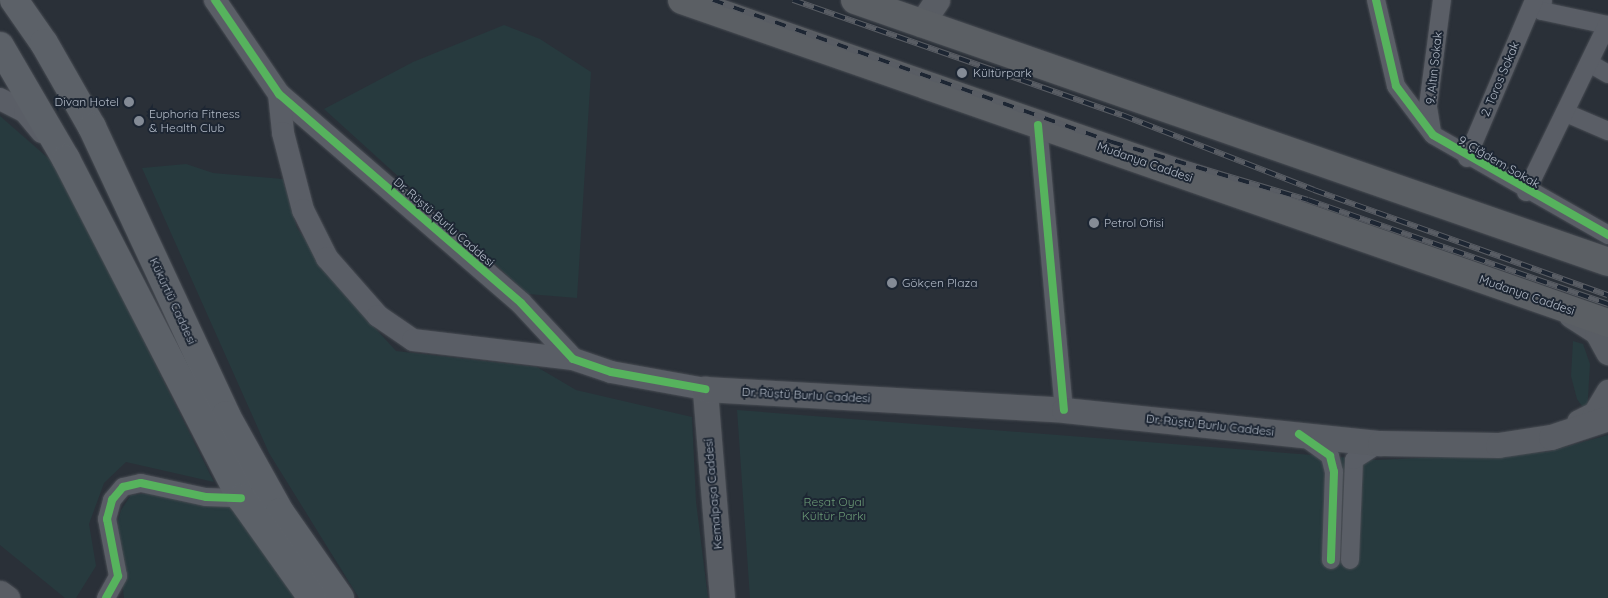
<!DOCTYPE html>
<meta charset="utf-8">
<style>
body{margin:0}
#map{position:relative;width:1608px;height:598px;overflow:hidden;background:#2a3038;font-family:Quicksand,sans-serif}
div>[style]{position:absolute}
.green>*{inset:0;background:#273a3e}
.roads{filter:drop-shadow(0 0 1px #484c53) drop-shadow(0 0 1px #484c53)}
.minor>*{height:18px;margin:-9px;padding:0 9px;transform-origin:9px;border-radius:9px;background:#5a5e66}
.tertiary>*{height:22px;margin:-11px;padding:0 11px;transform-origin:11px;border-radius:11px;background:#5a5e66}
.secondary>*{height:25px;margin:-12.5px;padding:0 12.5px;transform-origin:12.5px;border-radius:12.5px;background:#595d64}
.primary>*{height:28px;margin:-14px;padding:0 14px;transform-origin:14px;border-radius:14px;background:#5c6168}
.trunk>*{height:28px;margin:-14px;padding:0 14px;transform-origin:14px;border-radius:14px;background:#5b5f64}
.rail>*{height:5.5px;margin-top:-2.75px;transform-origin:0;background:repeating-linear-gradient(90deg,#1d2633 0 11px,#595d64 0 22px);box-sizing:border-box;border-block:1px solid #595d64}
.cycleway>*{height:8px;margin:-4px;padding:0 4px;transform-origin:4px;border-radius:4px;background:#56b35d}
.dots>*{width:14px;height:14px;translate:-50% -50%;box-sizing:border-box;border:2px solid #1d2633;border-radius:50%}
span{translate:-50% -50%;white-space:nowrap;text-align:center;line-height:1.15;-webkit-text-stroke:4px #1d2633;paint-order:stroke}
.street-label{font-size:12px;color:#b4bcc9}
.poi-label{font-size:12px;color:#b4bcc9}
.left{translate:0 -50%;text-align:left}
.right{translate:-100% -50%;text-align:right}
.park-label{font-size:12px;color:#6b9a76}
</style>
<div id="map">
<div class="green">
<i style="clip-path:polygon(504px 25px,540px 39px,591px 72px,577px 298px,528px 294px,324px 109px,413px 62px)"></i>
<i style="clip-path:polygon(0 116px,56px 165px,214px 482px,126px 462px,104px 483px,89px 524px,96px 566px,76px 598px,65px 598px,0 545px)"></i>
<i style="clip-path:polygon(186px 164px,213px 173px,283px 179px,297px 228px,345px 295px,396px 351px,537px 367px,576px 390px,692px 417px,696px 502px,708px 598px,359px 598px,269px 453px,142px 168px)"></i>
<i style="clip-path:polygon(1573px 341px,1583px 344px,1590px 364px,1587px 413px,1577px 399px,1571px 376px)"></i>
<i style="clip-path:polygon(737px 410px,1377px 460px,1547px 452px,1608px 435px,1608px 598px,750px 598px)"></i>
<i style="clip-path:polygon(149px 493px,190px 503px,234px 506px,295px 598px,124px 598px,116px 529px,121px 510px,131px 495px)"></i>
</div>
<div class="roads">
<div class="minor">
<i style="left:1376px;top:0;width:88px;rotate:76.9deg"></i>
<i style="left:1396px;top:86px;width:61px;rotate:52.9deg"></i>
<i style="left:1433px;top:135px;width:202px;rotate:29.7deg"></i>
<i style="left:1543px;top:0;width:11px;rotate:95deg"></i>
<i style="left:1542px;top:11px;width:67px;rotate:12deg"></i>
<i style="left:1589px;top:63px;width:22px;rotate:30deg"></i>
<i style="left:1566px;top:113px;width:46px;rotate:23.2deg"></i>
<i style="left:1038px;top:125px;width:286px;rotate:84.8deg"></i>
<i style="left:1432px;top:132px;width:26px;rotate:-99deg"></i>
<i style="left:1428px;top:106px;width:107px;rotate:-82.5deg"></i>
<i style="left:1467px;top:158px;width:172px;rotate:-67deg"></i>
<i style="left:1526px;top:192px;width:186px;rotate:-64.1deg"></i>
<i style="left:1304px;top:437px;width:32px;rotate:36deg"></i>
<i style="left:1330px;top:456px;width:16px;rotate:76deg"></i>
<i style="left:1334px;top:472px;width:88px;rotate:92deg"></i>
<i style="left:1350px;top:560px;width:100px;rotate:-87.7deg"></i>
<i style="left:1354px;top:460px;width:31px;rotate:-33deg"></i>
<i style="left:106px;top:598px;width:25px;rotate:-61deg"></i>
<i style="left:118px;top:576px;width:58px;rotate:-100.9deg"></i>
<i style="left:107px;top:519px;width:20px;rotate:-75deg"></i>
<i style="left:112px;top:500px;width:17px;rotate:-50deg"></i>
<i style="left:123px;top:487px;width:18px;rotate:-13deg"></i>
<i style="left:141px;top:483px;width:66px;rotate:12.2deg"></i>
<i style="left:206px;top:497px;width:35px;rotate:2deg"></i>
</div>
<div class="tertiary">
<i style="left:215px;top:0;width:114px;rotate:55.8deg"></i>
<i style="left:279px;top:94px;width:320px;rotate:40.8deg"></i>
<i style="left:521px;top:303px;width:76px;rotate:47.1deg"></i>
<i style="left:573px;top:359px;width:40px;rotate:18.9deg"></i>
<i style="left:611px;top:372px;width:96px;rotate:10.3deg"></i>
<i style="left:279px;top:94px;width:39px;rotate:84deg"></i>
<i style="left:283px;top:133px;width:80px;rotate:75.4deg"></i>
<i style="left:303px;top:210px;width:54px;rotate:63.4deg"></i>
<i style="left:327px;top:258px;width:77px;rotate:48.7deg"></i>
<i style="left:378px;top:316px;width:42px;rotate:34.4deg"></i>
<i style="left:413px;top:340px;width:161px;rotate:6.8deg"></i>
<i style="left:0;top:99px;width:28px;rotate:27deg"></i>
<i style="left:25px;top:112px;width:26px;rotate:50deg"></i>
</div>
<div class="secondary">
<i style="left:921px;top:24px;width:29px;rotate:-56deg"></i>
<i style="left:1571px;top:315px;width:31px;rotate:33deg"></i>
<i style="left:1597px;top:332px;width:23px;rotate:61deg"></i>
<i style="left:1579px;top:422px;width:18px;rotate:-27deg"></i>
<i style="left:1595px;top:414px;width:26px;rotate:-59deg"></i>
<i style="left:0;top:593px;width:9px;rotate:36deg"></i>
<i style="left:722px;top:598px;width:210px;rotate:-94.7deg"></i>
<i style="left:705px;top:389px;width:360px;rotate:3.3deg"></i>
<i style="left:1064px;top:410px;width:318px;rotate:6deg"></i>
<i style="left:1380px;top:443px;width:118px;rotate:1deg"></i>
<i style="left:1498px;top:445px;width:54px;rotate:-8.6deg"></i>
<i style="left:1551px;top:437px;width:60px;rotate:-18.4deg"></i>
</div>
<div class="primary">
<i style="left:14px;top:0;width:52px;rotate:55.1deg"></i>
<i style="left:44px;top:43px;width:97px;rotate:60.3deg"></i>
<i style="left:92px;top:127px;width:318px;rotate:65deg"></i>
<i style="left:226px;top:415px;width:111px;rotate:60.9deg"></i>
<i style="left:280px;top:512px;width:105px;rotate:55.1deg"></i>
<i style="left:0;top:46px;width:131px;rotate:59.7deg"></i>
<i style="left:66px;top:159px;width:382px;rotate:62.7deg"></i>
<i style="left:241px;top:498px;width:123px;rotate:54.6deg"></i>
</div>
<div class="trunk">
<i style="left:682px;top:0;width:981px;rotate:19.23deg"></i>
<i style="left:855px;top:0;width:797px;rotate:19.18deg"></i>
</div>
</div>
<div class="rail">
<i style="left:713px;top:0;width:424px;rotate:19.6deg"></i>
<i style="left:1112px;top:142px;width:204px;rotate:16.5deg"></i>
<i style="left:1308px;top:200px;width:318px;rotate:19.1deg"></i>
<i style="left:793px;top:0;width:349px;rotate:19.3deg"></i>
<i style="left:1122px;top:115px;width:206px;rotate:21.3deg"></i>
<i style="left:1314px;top:190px;width:312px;rotate:19.7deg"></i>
</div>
<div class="cycleway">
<i style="left:215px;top:0;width:114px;rotate:55.8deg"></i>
<i style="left:279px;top:94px;width:320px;rotate:40.8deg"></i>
<i style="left:521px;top:303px;width:76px;rotate:47.1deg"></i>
<i style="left:573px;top:359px;width:40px;rotate:18.9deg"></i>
<i style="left:611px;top:372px;width:96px;rotate:10.3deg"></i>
<i style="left:1376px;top:0;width:88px;rotate:76.9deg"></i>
<i style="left:1396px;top:86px;width:61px;rotate:52.9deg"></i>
<i style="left:1433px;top:135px;width:202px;rotate:29.7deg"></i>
<i style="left:1038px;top:125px;width:286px;rotate:84.8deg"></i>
<i style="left:1299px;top:434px;width:38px;rotate:35deg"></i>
<i style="left:1330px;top:456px;width:16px;rotate:76deg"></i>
<i style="left:1334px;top:472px;width:88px;rotate:92deg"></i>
<i style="left:106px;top:598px;width:25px;rotate:-61deg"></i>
<i style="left:118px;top:576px;width:58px;rotate:-100.9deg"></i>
<i style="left:107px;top:519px;width:20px;rotate:-75deg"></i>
<i style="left:112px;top:500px;width:17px;rotate:-50deg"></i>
<i style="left:123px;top:487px;width:18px;rotate:-13deg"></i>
<i style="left:141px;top:483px;width:66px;rotate:12.2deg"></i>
<i style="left:206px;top:497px;width:35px;rotate:2deg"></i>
</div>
<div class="dots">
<i style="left:962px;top:73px;background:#848b96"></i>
<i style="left:129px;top:102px;background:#848b96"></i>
<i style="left:139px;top:121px;background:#848b96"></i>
<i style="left:1094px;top:223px;background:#848b96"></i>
<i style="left:892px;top:283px;background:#848b96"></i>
</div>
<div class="street-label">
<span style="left:1434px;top:68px;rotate:-84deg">9. Altın Sokak</span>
<span style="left:1500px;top:79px;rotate:-67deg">2. Toros Sokak</span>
<span style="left:1145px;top:162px;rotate:19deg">Mudanya Caddesi</span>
<span style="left:1499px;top:162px;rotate:30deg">9. Çiğdem Sokak</span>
<span style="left:444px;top:222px;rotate:41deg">Dr. Rüştü Burlu Caddesi</span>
<span style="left:1527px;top:295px;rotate:19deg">Mudanya Caddesi</span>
<span style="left:173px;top:301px;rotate:65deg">Kükürtlü Caddesi</span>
<span style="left:806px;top:395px;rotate:3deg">Dr. Rüştü Burlu Caddesi</span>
<span style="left:1210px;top:425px;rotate:6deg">Dr. Rüştü Burlu Caddesi</span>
<span style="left:713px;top:494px;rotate:-95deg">Kemalpaşa Caddesi</span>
</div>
<div class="poi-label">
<span class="left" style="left:973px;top:73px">Kültürpark</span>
<span class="right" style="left:119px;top:102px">Divan Hotel</span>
<span class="left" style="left:149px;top:121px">Euphoria Fitness<br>&amp; Health Club</span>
<span class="left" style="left:1104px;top:223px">Petrol Ofisi</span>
<span class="left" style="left:902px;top:283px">Gökçen Plaza</span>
</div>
<div class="park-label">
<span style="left:834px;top:509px">Reşat Oyal<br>Kültür Parkı</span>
</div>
</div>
